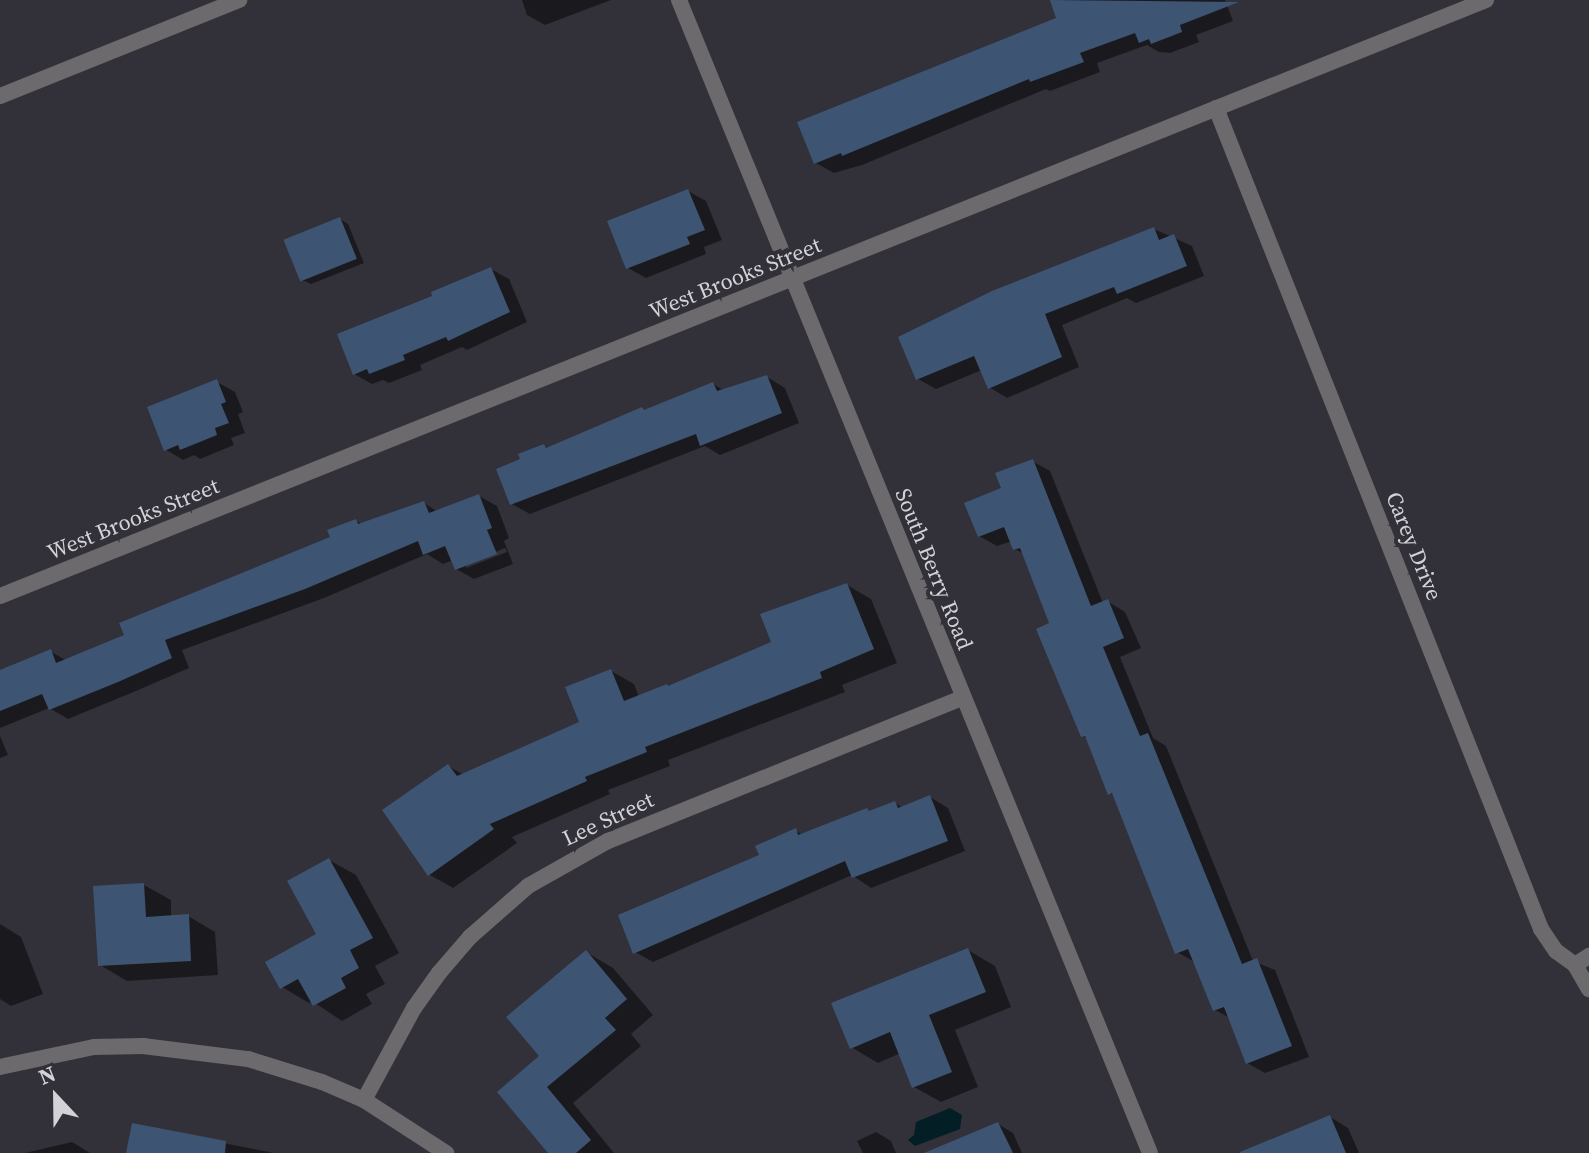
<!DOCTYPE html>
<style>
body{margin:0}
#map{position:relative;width:1589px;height:1153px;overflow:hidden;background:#323139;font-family:"Source Serif 4",serif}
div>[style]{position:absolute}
.water>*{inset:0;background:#041e26}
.shadow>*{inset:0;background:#0007}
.building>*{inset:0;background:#3d5473;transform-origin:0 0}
.minor>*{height:16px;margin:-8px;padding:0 8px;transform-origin:8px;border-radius:8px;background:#6d6a6d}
.tertiary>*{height:16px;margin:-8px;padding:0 8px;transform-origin:8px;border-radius:8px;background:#6d6a6d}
span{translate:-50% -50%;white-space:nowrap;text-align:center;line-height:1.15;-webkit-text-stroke:8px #323139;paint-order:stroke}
.street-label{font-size:22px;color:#d2d2d7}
.north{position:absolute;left:16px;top:1057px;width:80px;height:80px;-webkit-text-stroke:6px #323139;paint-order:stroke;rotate:338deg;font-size:22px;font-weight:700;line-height:32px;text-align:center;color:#d2d2d7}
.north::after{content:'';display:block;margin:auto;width:28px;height:36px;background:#d2d2d7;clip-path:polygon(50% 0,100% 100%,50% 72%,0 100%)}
</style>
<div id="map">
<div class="water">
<i style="clip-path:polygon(950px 1108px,962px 1115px,960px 1129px,915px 1146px,908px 1140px,914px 1135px,916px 1122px)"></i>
</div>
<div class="shadow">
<i style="clip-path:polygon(522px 0,611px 0,545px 25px,527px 15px)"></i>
<i style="clip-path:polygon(1065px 0,1225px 0,1233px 21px,1196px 35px,1199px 42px,1170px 53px,1159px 52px,1147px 45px,1097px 63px,1100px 72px,1050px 91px,1046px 89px,862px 165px,834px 173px,816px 163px,1059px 19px,1053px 4px)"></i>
<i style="clip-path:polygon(688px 191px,706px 201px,722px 240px,704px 247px,706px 254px,646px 278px,628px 268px)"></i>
<i style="clip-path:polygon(340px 219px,348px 224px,364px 263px,311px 284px,302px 280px)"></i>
<i style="clip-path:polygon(1154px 229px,1192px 246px,1204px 276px,1136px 303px,1127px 298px,1062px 325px,1079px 367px,1007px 398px,989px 387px,982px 370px,936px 389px,918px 379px)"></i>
<i style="clip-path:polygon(491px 269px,509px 279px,527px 322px,467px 350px,462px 347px,420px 365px,422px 370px,389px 383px,383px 380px,372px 384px,354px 374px,435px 297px)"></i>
<i style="clip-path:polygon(767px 377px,785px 388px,799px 423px,720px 455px,705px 446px,530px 514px,512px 504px,523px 460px,544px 446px,550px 449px,713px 384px,725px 391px)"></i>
<i style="clip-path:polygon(217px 382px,235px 392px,243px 412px,238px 414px,245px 433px,231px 438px,234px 445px,200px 459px,194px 455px,183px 460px,165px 449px)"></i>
<i style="clip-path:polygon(1032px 461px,1050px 471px,1103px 603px,1107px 601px,1125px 612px,1141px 648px,1120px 657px,1153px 738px,1166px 746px,1253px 961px,1275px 970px,1309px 1057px,1265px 1073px,1247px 1063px,1230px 1018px,1215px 1010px,1196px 963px,1177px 952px,1116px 796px,1110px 793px,1089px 740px,1083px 736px,1052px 624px,1024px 554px,1015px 549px,1012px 541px,997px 546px,979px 536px,1004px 489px)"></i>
<i style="clip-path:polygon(evenodd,479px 496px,497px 506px,509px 538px,504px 541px,513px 564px,474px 579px,456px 569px,453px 560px,443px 564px,427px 554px,324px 598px,182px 650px,189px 668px,136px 691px,68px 719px,49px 708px,0 728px,0 671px,50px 651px,67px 661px,127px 637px,332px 538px,356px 521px,362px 524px,424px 503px,438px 512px,479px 496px,505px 548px,507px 552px,466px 568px,466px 564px,505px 548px)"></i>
<i style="clip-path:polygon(847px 585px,871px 599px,897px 663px,842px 685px,845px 692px,668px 760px,670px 766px,608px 790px,610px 794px,512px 837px,517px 843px,453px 888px,430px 875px,385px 811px,448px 766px,464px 775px,582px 723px,611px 671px,634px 684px,639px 697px,670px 688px,774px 643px)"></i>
<i style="clip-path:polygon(0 736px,8px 755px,0 758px)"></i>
<i style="clip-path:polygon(930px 797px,948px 808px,965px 851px,871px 888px,852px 875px,653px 962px,635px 952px,796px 831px,803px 835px,895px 803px,903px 808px)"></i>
<i style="clip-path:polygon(329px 860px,356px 875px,399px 953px,375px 966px,385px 984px,366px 994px,372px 1004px,342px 1021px,312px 1001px,309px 1003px,282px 987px,319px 935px)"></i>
<i style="clip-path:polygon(144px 885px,171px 900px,171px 918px,188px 916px,215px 932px,218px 975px,127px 981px,100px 965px)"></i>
<i style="clip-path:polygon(0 924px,21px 937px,43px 994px,11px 1006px,0 999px)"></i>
<i style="clip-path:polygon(968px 950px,995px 966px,1011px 1007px,955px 1030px,978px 1087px,941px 1102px,914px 1087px,901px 1053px,878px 1063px,851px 1047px)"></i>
<i style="clip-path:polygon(586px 952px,613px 968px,653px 1015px,631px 1034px,641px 1046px,573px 1103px,614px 1153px,551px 1153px,542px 1057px)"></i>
<i style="clip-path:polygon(1330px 1117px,1348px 1128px,1359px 1153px,1291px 1153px)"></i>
<i style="clip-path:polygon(998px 1124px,1013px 1133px,1022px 1153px,929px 1153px)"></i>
<i style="clip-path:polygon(133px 1125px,274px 1153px,128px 1153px)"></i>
<i style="clip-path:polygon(876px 1132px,891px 1141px,896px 1153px,863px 1153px,857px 1141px)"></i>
<i style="clip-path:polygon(72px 1142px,90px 1153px,25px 1153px)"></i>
</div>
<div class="building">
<i style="clip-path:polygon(1050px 0,1239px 2px,1180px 25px,1182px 32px,1151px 44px,1149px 39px,1139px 43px,1135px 33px,1080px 53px,1084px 62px,1030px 82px,1029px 79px,842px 156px,841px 153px,814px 164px,797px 122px,1056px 18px)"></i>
<i style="clip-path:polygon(688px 189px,705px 230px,687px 237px,690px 244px,626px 269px,607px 221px)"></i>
<i style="left:340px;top:217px;width:45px;height:61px;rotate:68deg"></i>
<i style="clip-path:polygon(1154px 227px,1159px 240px,1174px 234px,1187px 266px,1117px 294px,1114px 287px,1045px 314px,1062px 357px,988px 389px,974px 356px,916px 380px,898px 337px,992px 291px)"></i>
<i style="clip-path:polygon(491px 267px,510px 312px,448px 341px,446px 337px,403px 355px,405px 360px,369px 374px,367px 369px,353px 375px,337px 334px,432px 296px,431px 292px)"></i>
<i style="clip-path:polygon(767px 375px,782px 413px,700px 446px,696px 434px,510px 505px,496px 469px,520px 459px,518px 454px,544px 444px,546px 448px,642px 407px,644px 410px,713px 382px,717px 391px)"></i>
<i style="clip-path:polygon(217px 379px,226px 402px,221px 404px,229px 423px,215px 428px,217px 435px,180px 450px,178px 445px,164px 451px,147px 407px)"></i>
<i style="clip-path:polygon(1033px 459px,1091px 606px,1108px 599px,1124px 638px,1103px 647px,1140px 736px,1148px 733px,1242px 964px,1257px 958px,1292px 1046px,1246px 1064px,1224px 1007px,1213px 1011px,1188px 949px,1175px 954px,1112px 793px,1108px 795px,1085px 736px,1081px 737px,1036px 629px,1049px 623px,1020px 548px,1013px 550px,1004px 527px,978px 537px,964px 503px,1001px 488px,995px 473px)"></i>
<i style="clip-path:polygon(479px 494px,492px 528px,487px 530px,497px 554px,455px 570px,445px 546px,423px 555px,418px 541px,305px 589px,165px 640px,172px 658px,118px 682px,49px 710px,42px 694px,0 711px,0 670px,51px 649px,56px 663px,124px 635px,119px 623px,330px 537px,327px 530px,356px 519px,358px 524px,424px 501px,429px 513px)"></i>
<i style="clip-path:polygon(847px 583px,874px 649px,820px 672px,822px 678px,645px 747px,647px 752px,585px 777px,587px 781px,490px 824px,494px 829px,428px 876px,382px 810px,448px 764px,457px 776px,579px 722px,565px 687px,611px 669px,624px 701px,667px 684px,668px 686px,771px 642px,760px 614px)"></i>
<i style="clip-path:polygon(930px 795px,948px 841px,852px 878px,845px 861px,633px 954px,618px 915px,759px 855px,755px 846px,796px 828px,798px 835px,867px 808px,869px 811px,895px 801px,898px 808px)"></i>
<i style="clip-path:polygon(329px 858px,373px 938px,350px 950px,359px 968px,341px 978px,346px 988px,313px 1006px,298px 979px,280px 989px,265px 962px,316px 934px,287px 881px)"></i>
<i style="clip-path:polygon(144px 883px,146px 917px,189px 914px,191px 961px,98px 966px,93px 886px)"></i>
<i style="clip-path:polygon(968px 948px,986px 992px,929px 1015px,952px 1072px,912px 1088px,890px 1032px,850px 1049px,831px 1003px)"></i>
<i style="clip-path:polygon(586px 950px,627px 999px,605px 1018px,616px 1030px,547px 1087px,591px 1140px,576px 1153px,548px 1153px,497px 1092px,539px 1056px,506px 1017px)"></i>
<i style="clip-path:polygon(1330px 1115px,1346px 1153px,1240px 1153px,1240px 1152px)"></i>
<i style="clip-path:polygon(998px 1122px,1013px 1153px,924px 1153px)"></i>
<i style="clip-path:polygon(132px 1123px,226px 1141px,225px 1153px,126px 1153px)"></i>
</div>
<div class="minor">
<i style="left:0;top:96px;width:258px;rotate:-21.9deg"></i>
<i style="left:1216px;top:108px;width:883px;rotate:68.4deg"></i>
<i style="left:1541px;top:929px;width:27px;rotate:56deg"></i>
<i style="left:1556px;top:951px;width:24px;rotate:36deg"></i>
<i style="left:1575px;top:965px;width:28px;rotate:60deg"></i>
<i style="left:0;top:596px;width:1601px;rotate:-21.85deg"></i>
<i style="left:1575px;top:965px;width:17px;rotate:-33deg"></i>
<i style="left:0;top:1067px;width:96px;rotate:-12deg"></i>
<i style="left:94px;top:1047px;width:49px;rotate:-1.2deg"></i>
<i style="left:143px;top:1046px;width:106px;rotate:7.1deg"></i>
<i style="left:248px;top:1059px;width:77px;rotate:17.3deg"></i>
<i style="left:322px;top:1082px;width:46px;rotate:23.2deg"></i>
<i style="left:364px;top:1100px;width:98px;rotate:32.9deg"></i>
<i style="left:364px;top:1100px;width:105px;rotate:-61.5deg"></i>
<i style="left:414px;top:1008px;width:43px;rotate:-54.5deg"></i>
<i style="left:439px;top:973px;width:48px;rotate:-49.3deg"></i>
<i style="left:470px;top:937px;width:77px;rotate:-41.3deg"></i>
<i style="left:528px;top:886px;width:92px;rotate:-29.4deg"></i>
<i style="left:608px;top:841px;width:382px;rotate:-22deg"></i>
</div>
<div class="tertiary">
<i style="left:679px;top:0;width:1245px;rotate:67.78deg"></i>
</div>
<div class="street-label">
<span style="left:735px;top:278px;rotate:-22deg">West Brooks Street</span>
<span style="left:133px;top:519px;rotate:-22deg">West Brooks Street</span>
<span style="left:1414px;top:546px;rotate:68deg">Carey Drive</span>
<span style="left:934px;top:569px;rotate:68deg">South Berry Road</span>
<span style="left:608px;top:819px;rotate:-25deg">Lee Street</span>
</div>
<div class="north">N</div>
</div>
